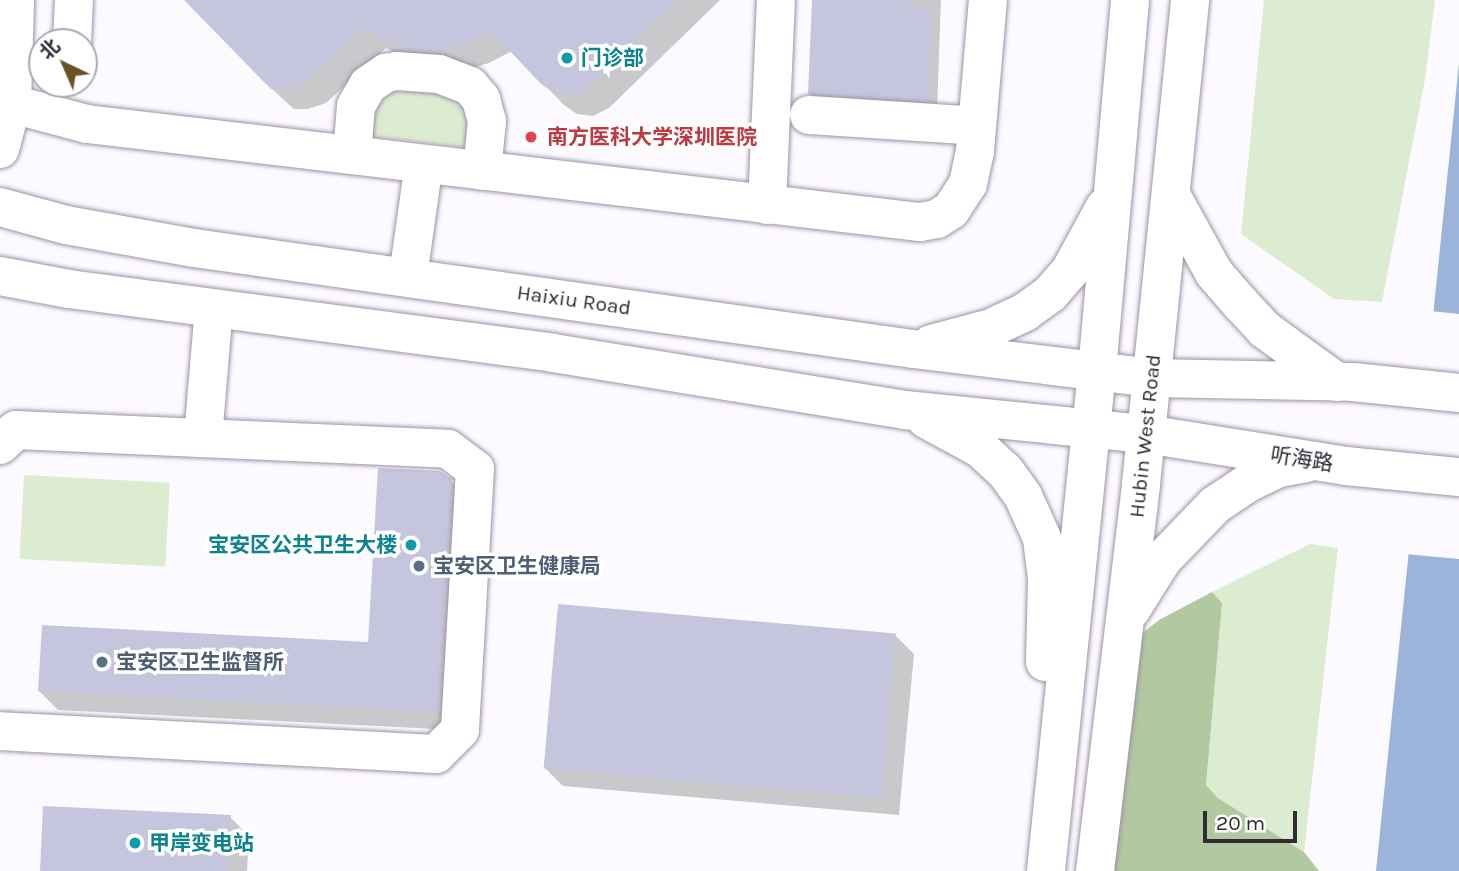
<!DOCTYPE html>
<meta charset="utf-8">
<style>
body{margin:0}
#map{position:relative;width:1459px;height:871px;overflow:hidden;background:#fcfafe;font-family:Karla,"Noto Sans SC",sans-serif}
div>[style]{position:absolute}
.green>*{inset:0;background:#dcecd1;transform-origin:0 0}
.forest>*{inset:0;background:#b2c8a0}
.water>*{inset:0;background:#9cb4da}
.pier>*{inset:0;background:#fcfafe}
.shadow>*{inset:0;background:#0003}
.building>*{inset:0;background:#c5c5de;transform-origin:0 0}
.roads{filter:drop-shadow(0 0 2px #9e91a8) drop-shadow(0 0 2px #9e91a8)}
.minor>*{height:38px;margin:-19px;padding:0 19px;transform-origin:19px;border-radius:19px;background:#fff}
.major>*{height:38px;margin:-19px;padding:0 19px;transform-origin:19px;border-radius:19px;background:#fff}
.dots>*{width:19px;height:19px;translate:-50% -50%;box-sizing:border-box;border:4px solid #fff;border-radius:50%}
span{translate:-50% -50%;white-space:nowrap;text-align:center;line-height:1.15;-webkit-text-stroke:7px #fff;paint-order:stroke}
.culture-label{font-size:21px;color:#0d838f;font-weight:700}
.left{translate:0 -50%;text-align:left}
.right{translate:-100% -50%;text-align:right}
.health-label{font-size:21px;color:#be3a42;font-weight:700}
.street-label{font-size:21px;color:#2f2a34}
.service-label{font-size:21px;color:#4e5e75;font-weight:700}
.north{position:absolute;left:28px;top:28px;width:70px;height:70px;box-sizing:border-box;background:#fff;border:2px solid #acaaae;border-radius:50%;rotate:316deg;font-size:19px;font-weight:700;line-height:28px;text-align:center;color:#2f2a34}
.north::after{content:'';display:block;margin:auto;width:24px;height:32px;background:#695423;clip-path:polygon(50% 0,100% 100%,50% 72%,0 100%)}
.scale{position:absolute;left:1203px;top:811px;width:94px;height:32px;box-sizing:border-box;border:4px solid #2f2a34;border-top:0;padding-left:9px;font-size:21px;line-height:24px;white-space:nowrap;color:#2f2a34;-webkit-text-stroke:5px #fff;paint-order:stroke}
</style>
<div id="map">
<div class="green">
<i style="clip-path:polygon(1264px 0,1435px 0,1425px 79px,1382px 302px,1334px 299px,1241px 234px)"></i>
<i style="clip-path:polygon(396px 90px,447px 94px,457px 98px,471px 114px,469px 148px,369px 136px,376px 102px)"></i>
<i style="left:24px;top:475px;width:146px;height:84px;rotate:3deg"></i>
<i style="clip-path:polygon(1310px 544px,1338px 548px,1304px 852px,1218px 798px,1206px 785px,1222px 603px,1212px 592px)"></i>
</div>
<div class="forest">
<i style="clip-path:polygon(1212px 592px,1222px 603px,1206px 785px,1218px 798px,1304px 852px,1319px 871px,1105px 871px,1139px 636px,1159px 620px)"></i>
</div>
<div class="water">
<i style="clip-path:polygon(1459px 63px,1459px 871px,1376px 871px)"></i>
</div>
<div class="pier">
<i style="clip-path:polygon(1430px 311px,1459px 314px,1459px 559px,1405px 554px)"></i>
</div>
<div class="shadow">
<i style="clip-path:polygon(187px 0,720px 0,609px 108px,593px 116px,577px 114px,564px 105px,512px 51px,489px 63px,466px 70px,411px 61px,386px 48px,326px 103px,308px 109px,294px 109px,261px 79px)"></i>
<i style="clip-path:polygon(813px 0,941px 0,937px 110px,820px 103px,810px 93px)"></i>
<i style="clip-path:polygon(450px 480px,470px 500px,456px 730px,58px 710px,39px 691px,370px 644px)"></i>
<i style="clip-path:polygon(895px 635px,914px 654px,899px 815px,563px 786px,544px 767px)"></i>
<i style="clip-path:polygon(230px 817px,249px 836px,247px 871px,42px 871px)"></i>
</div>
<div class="building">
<i style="clip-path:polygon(184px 0,677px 0,587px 88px,571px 95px,554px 93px,541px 84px,491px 31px,468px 43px,444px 49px,414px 48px,388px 41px,364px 28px,304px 83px,286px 89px,271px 89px)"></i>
<i style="clip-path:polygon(812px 0,909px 0,909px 7px,931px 8px,928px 101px,808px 94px)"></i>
<i style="clip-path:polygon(378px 468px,440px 471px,452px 479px,438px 712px,38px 691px,42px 625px,368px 642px)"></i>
<i style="left:558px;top:604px;width:339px;height:165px;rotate:5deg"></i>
<i style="clip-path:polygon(43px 806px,231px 815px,228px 871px,40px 871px)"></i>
</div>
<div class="roads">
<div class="minor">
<i style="left:72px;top:42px;width:42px;rotate:-87.3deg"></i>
<i style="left:12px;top:104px;width:78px;rotate:14.9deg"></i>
<i style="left:87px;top:124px;width:839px;rotate:6.71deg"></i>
<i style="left:920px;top:222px;width:17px;rotate:-10deg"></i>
<i style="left:937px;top:219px;width:17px;rotate:-33deg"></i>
<i style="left:951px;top:210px;width:31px;rotate:-57deg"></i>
<i style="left:968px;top:184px;width:34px;rotate:-78deg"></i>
<i style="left:975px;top:151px;width:152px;rotate:-85.1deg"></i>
<i style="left:809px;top:115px;width:168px;rotate:3.7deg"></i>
<i style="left:0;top:149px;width:47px;rotate:-75.1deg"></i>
<i style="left:12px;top:104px;width:104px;rotate:-88.3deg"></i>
<i style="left:352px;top:155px;width:49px;rotate:-85.3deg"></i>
<i style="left:356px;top:106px;width:24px;rotate:-60deg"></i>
<i style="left:368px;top:85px;width:22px;rotate:-34deg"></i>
<i style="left:386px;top:73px;width:11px;rotate:-10deg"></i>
<i style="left:397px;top:71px;width:42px;rotate:4.1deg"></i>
<i style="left:439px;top:74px;width:33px;rotate:21deg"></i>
<i style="left:470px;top:86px;width:17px;rotate:50deg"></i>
<i style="left:481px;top:99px;width:23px;rotate:75deg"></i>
<i style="left:487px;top:121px;width:50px;rotate:95.7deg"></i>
<i style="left:767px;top:205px;width:205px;rotate:-87.5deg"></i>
<i style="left:408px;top:276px;width:113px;rotate:-81.9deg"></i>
<i style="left:203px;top:438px;width:130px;rotate:-85.2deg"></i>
<i style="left:0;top:445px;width:22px;rotate:-43deg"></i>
<i style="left:16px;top:430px;width:432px;rotate:2.5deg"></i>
<i style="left:448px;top:449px;width:34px;rotate:37deg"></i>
<i style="left:475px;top:469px;width:261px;rotate:93.3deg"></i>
<i style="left:460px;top:730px;width:34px;rotate:135deg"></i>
<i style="left:436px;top:754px;width:437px;rotate:-177deg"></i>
</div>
<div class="major">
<i style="left:1171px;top:195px;width:89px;rotate:61.1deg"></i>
<i style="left:1214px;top:273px;width:41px;rotate:48.9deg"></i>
<i style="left:1241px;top:304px;width:34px;rotate:47deg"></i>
<i style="left:1264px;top:329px;width:90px;rotate:36deg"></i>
<i style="left:0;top:207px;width:68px;rotate:15.3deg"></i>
<i style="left:66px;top:225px;width:130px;rotate:10.2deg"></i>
<i style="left:194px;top:248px;width:726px;rotate:8deg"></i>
<i style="left:913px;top:349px;width:240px;rotate:6.9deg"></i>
<i style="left:1151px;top:378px;width:202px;rotate:1.1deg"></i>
<i style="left:1353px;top:382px;width:107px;rotate:5.9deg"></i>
<i style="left:0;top:276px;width:70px;rotate:10.7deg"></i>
<i style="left:69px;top:289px;width:488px;rotate:7.5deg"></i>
<i style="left:553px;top:353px;width:357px;rotate:9.2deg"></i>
<i style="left:905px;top:410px;width:242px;rotate:5.7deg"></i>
<i style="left:1146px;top:434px;width:203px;rotate:9.1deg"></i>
<i style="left:1346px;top:466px;width:114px;rotate:5.6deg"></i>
<i style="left:931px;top:344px;width:62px;rotate:-14.9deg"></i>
<i style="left:991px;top:328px;width:38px;rotate:-25deg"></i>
<i style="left:1025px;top:312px;width:31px;rotate:-36deg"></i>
<i style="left:1050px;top:294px;width:30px;rotate:-49deg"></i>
<i style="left:1070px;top:271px;width:73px;rotate:-61.3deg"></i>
<i style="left:926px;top:419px;width:63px;rotate:28.6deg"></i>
<i style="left:981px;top:449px;width:33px;rotate:43deg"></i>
<i style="left:1005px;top:471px;width:31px;rotate:54deg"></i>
<i style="left:1023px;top:496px;width:46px;rotate:65.7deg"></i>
<i style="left:1042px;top:538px;width:41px;rotate:83deg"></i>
<i style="left:1047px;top:579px;width:83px;rotate:91.4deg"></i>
<i style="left:1131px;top:610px;width:60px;rotate:-57.9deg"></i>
<i style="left:1163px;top:559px;width:75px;rotate:-46.1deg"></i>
<i style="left:1215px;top:505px;width:40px;rotate:-34deg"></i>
<i style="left:1248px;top:483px;width:34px;rotate:-26deg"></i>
<i style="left:1279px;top:468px;width:27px;rotate:-10deg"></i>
<i style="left:1046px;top:871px;width:503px;rotate:-84.18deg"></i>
<i style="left:1097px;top:371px;width:372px;rotate:-84.9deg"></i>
<i style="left:1095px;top:871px;width:390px;rotate:-83.2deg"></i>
<i style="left:1141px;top:484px;width:486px;rotate:-84.2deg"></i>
</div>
</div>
<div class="dots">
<i style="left:567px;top:58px;background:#0f9aa8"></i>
<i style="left:531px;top:137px;background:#e0444e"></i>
<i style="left:411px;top:545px;background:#0f9aa8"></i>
<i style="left:419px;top:566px;background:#5c6f8a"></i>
<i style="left:102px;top:662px;background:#5c6f8a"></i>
<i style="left:135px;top:843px;background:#0f9aa8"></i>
</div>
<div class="culture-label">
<span class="left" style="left:581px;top:58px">门诊部</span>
<span class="right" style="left:397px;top:545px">宝安区公共卫生大楼</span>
<span class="left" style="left:149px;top:843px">甲岸变电站</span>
</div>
<div class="health-label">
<span class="left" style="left:547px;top:137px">南方医科大学深圳医院</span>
</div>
<div class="street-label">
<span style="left:574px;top:300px;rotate:8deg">Haixiu Road</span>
<span style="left:1145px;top:436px;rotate:-84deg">Hubin West Road</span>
<span style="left:1302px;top:459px;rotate:9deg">听海路</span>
</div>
<div class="service-label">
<span class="left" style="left:433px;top:566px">宝安区卫生健康局</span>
<span class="left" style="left:116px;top:662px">宝安区卫生监督所</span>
</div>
<div class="north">北</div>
<div class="scale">20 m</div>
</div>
